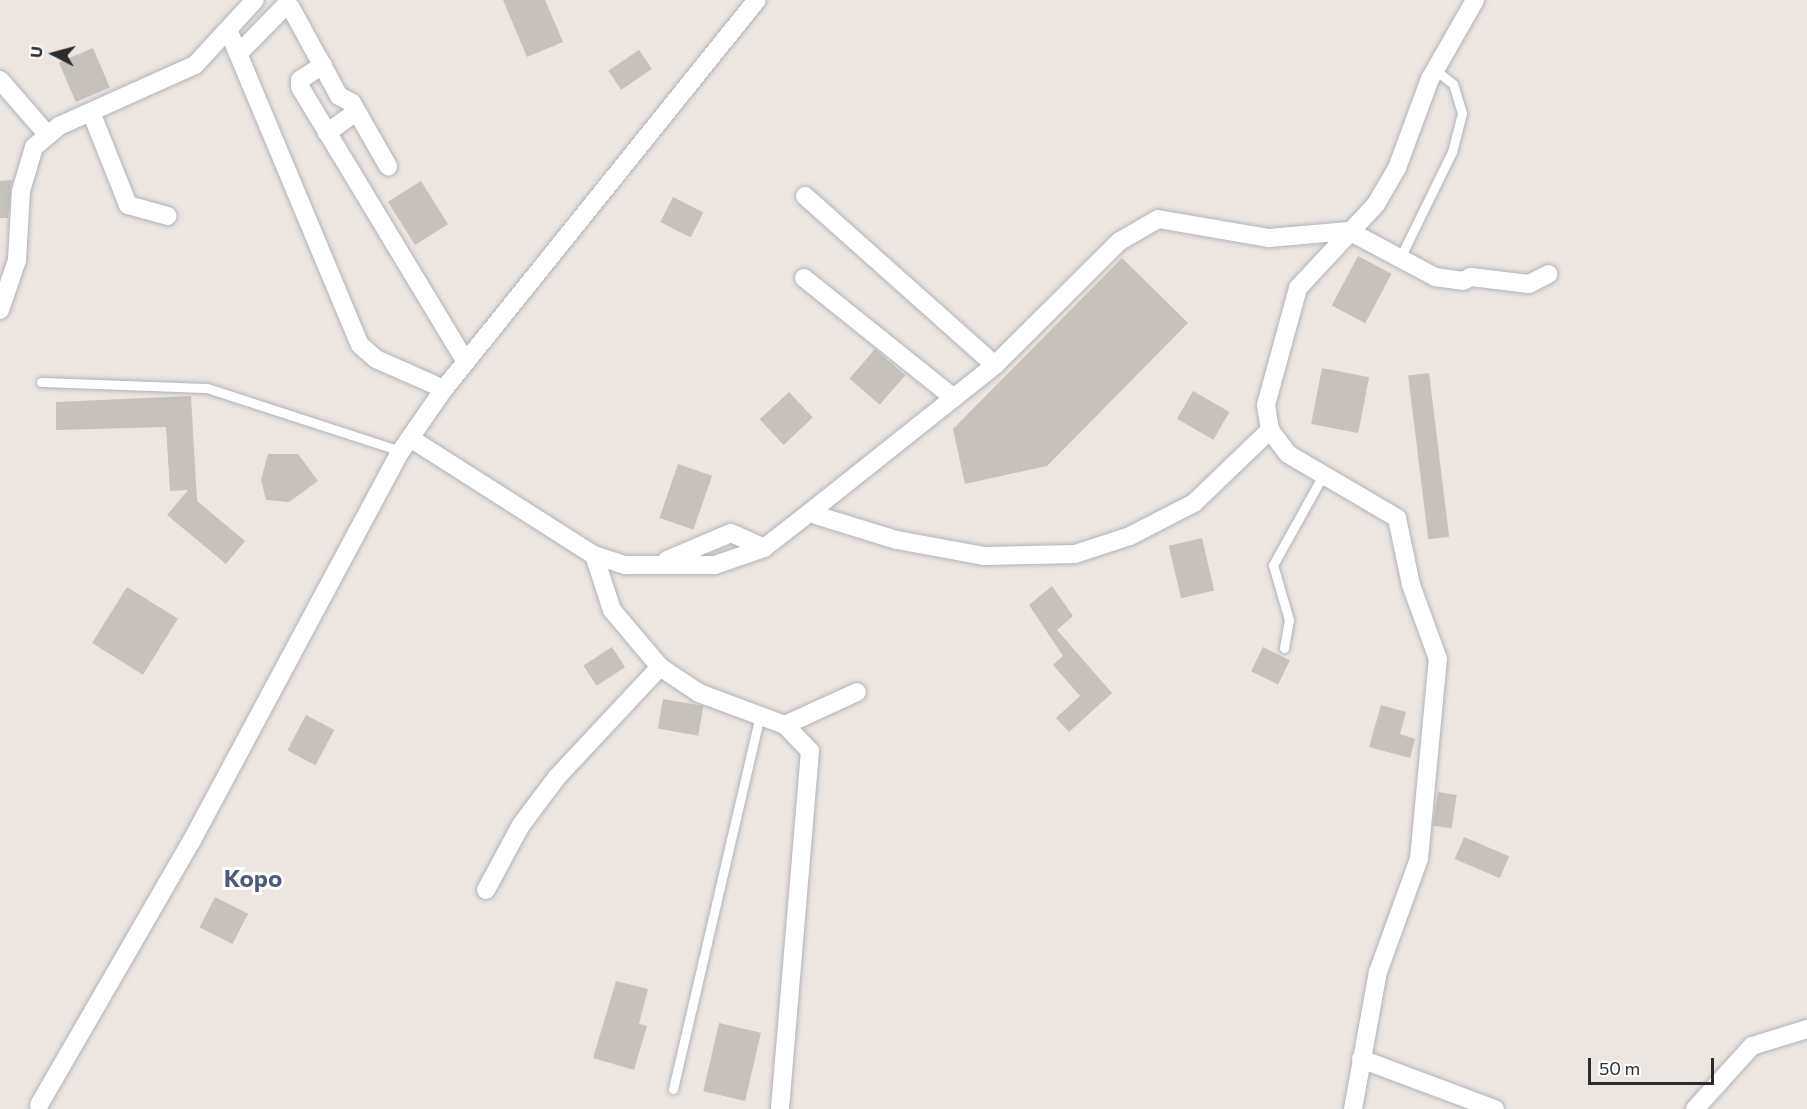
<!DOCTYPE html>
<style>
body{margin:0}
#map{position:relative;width:1807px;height:1109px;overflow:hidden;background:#ede5df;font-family:Commissioner,sans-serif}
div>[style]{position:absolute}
.building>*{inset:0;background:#c6c1ba;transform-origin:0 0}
.roads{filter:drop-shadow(0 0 2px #afb3bc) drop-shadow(0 0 2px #afb3bc)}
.lane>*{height:9px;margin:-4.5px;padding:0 4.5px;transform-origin:4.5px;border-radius:4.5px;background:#fff}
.street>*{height:18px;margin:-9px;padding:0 9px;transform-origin:9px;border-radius:9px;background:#fff}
span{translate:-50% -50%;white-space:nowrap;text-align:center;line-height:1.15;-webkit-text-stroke:6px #fff;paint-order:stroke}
.quarter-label{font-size:24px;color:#4d5b7b;font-weight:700}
.north{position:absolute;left:24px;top:24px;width:60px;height:60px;-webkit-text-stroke:4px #fff;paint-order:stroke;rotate:276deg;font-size:16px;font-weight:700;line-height:24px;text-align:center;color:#2c2c2c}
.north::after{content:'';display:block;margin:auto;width:21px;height:27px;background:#2c2c2c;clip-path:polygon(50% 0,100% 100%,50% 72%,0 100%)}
.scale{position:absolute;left:1588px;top:1058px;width:126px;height:27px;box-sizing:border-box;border:3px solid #2c2c2c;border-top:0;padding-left:8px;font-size:18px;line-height:21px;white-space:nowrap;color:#2c2c2c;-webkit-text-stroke:4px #fff;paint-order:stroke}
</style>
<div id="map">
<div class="building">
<i style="clip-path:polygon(503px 0,545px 0,563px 42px,527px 57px)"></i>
<i style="left:93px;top:48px;width:43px;height:37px;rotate:67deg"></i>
<i style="left:639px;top:50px;width:23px;height:37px;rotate:56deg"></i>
<i style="clip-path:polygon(12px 180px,8px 218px,0 218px,0 181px)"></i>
<i style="left:421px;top:181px;width:51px;height:39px;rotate:58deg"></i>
<i style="left:673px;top:197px;width:34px;height:28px;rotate:27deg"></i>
<i style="left:1358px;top:256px;width:38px;height:56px;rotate:28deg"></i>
<i style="clip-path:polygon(1122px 258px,1188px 323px,1047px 466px,965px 484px,953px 429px)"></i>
<i style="left:875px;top:349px;width:40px;height:39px;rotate:41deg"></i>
<i style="left:1322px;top:368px;width:48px;height:57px;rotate:11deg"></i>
<i style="left:1429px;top:373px;width:165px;height:21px;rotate:83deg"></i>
<i style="left:1193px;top:391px;width:42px;height:32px;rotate:30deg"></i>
<i style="left:789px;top:392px;width:35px;height:40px;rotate:47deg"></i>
<i style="clip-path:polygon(191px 396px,197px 501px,245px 541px,226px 564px,167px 515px,188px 490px,170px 491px,166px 427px,56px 430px,56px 402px)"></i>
<i style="clip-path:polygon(268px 454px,298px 454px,318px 481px,289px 502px,266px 500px,261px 480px)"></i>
<i style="left:678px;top:464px;width:36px;height:57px;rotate:19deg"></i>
<i style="left:1202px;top:538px;width:54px;height:34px;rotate:77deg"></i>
<i style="clip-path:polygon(1052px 586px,1073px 616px,1057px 630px,1112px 693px,1069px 732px,1056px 718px,1080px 696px,1053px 665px,1063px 656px,1029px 605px)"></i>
<i style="left:127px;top:587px;width:60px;height:66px;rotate:32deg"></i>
<i style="left:612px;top:647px;width:24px;height:34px;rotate:57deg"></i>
<i style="left:1263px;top:647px;width:30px;height:27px;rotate:26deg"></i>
<i style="left:663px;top:699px;width:41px;height:30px;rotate:10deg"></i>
<i style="clip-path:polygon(1381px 705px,1406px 712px,1400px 734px,1415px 739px,1410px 758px,1369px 747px)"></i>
<i style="left:306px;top:715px;width:32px;height:40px;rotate:28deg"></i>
<i style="left:1438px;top:792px;width:19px;height:34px;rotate:9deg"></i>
<i style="left:1464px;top:837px;width:49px;height:24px;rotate:23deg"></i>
<i style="left:215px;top:897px;width:37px;height:34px;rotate:27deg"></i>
<i style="clip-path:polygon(616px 981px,648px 989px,639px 1024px,647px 1026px,634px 1070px,593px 1058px)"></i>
<i style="left:719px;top:1023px;width:43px;height:70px;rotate:13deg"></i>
</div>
<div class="roads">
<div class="lane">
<i style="left:1400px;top:258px;width:118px;rotate:-63.9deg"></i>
<i style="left:1452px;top:152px;width:40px;rotate:-75.6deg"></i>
<i style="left:1462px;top:113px;width:30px;rotate:-107deg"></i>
<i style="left:1453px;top:84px;width:22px;rotate:-141deg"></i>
<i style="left:41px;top:382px;width:166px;rotate:2.1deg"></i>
<i style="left:207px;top:388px;width:204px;rotate:18deg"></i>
<i style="left:1284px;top:648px;width:28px;rotate:-80deg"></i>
<i style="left:1289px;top:620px;width:57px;rotate:-106.2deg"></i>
<i style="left:1273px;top:565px;width:101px;rotate:-60.9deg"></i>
<i style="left:673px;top:1089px;width:383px;rotate:-76.9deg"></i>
</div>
<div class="street">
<i style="left:229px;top:32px;width:339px;rotate:67.3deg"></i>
<i style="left:360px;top:345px;width:21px;rotate:41deg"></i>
<i style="left:376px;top:359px;width:74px;rotate:23.8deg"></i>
<i style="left:238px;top:54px;width:66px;rotate:-45.6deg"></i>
<i style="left:284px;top:7px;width:7px;rotate:8deg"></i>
<i style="left:291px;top:8px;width:100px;rotate:61.4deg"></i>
<i style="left:339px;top:96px;width:15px;rotate:28deg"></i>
<i style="left:352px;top:103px;width:73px;rotate:60.3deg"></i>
<i style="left:323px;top:65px;width:27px;rotate:147deg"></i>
<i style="left:300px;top:80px;width:7px;rotate:90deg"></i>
<i style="left:300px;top:87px;width:321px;rotate:58.9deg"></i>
<i style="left:0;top:80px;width:70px;rotate:49deg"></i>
<i style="left:91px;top:112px;width:100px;rotate:68.3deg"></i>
<i style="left:128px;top:205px;width:41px;rotate:15.4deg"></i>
<i style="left:327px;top:133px;width:36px;rotate:-36deg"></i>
<i style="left:805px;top:196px;width:254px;rotate:41.7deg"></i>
<i style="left:804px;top:278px;width:192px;rotate:38.7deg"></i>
<i style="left:0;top:310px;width:53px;rotate:-71.2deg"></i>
<i style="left:17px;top:260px;width:69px;rotate:-86.7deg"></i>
<i style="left:21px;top:191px;width:46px;rotate:-73.5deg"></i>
<i style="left:34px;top:147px;width:33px;rotate:-40deg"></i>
<i style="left:59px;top:126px;width:149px;rotate:-24.2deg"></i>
<i style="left:195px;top:65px;width:88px;rotate:-47.3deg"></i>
<i style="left:410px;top:438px;width:218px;rotate:32.5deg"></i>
<i style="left:594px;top:555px;width:33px;rotate:18deg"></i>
<i style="left:625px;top:565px;width:90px"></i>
<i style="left:715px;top:565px;width:52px;rotate:-19.1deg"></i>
<i style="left:764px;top:548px;width:57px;rotate:-37.9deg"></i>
<i style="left:809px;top:513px;width:238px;rotate:-38.5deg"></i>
<i style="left:995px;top:365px;width:176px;rotate:-44.8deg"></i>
<i style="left:1120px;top:241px;width:44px;rotate:-30.1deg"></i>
<i style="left:1158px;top:219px;width:113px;rotate:9.7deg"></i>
<i style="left:1269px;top:238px;width:80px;rotate:-5deg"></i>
<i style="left:1349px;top:231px;width:98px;rotate:28.1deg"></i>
<i style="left:1435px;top:277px;width:28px;rotate:8deg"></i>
<i style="left:1463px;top:281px;width:9px;rotate:-27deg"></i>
<i style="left:1471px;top:277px;width:58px;rotate:6.9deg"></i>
<i style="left:1529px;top:284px;width:22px;rotate:-27deg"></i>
<i style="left:809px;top:513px;width:92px;rotate:17.1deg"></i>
<i style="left:897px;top:540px;width:88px;rotate:10.4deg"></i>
<i style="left:984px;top:556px;width:91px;rotate:-1.3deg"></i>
<i style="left:1075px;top:554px;width:58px;rotate:-18.1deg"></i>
<i style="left:1130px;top:536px;width:72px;rotate:-27.3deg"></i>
<i style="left:1194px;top:503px;width:105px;rotate:-43.8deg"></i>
<i style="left:594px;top:555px;width:58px;rotate:71.9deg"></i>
<i style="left:612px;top:610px;width:75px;rotate:49.9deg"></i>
<i style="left:660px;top:667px;width:47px;rotate:33.7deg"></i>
<i style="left:699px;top:693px;width:92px;rotate:20.4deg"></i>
<i style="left:785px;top:725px;width:36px;rotate:46deg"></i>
<i style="left:810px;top:751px;width:359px;rotate:94.8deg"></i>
<i style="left:667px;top:560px;width:69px;rotate:-22.9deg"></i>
<i style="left:731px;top:533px;width:36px;rotate:24deg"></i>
<i style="left:785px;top:725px;width:79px;rotate:-24.6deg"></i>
<i style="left:486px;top:890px;width:74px;rotate:-61.7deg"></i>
<i style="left:521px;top:825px;width:60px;rotate:-53.1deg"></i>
<i style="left:557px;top:777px;width:151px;rotate:-46.9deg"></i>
<i style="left:1361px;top:1059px;width:143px;rotate:20.5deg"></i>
<i style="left:39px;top:1105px;width:304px;rotate:-60deg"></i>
<i style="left:191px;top:842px;width:444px;rotate:-61.8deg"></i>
<i style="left:401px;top:451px;width:75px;rotate:-55.3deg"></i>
<i style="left:444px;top:389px;width:499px;rotate:-51.2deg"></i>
<i style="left:1353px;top:1109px;width:139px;rotate:-79.7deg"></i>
<i style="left:1378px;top:972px;width:120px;rotate:-70.1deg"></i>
<i style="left:1419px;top:859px;width:201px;rotate:-84.6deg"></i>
<i style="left:1438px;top:659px;width:79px;rotate:-110deg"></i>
<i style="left:1411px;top:585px;width:68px;rotate:-101.8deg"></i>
<i style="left:1397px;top:518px;width:126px;rotate:-149.6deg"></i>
<i style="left:1288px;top:454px;width:30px;rotate:-127deg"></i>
<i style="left:1270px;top:430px;width:25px;rotate:-99deg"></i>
<i style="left:1266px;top:405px;width:121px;rotate:-74.7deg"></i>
<i style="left:1298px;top:288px;width:115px;rotate:-47.1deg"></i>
<i style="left:1376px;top:204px;width:42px;rotate:-59.7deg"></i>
<i style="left:1397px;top:168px;width:95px;rotate:-69.7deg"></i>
<i style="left:1430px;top:79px;width:91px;rotate:-60.3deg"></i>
<i style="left:1695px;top:1109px;width:85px;rotate:-47.9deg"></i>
<i style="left:1752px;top:1046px;width:58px;rotate:-17.2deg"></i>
</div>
</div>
<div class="quarter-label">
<span style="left:253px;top:878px">Kopo</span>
</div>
<div class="north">U</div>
<div class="scale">50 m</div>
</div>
